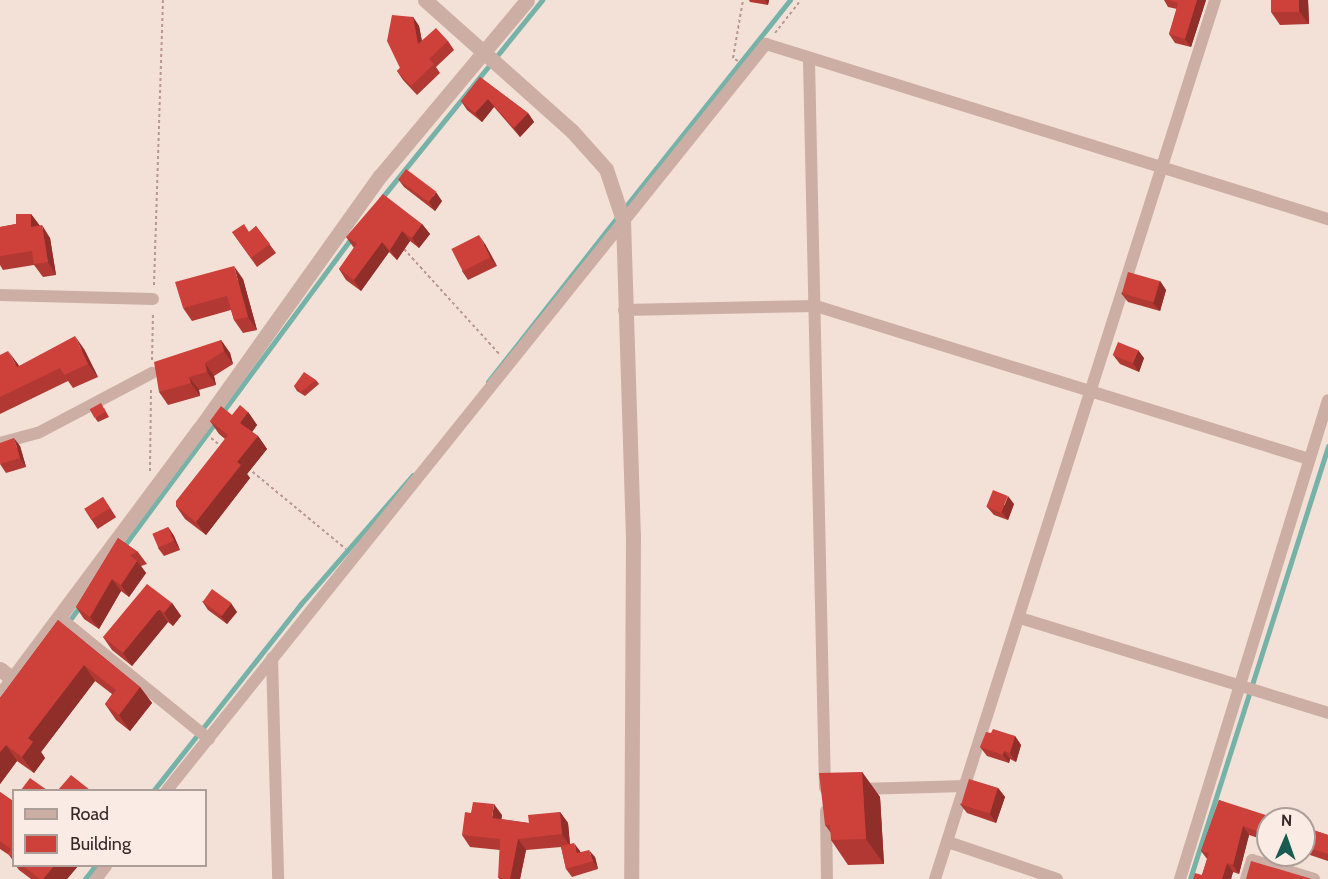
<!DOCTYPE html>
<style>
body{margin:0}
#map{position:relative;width:1328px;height:879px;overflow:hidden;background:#f3e1d8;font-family:Cabin,sans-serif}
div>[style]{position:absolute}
.stream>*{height:4.5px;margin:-2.25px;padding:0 2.25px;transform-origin:2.25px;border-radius:2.25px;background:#76b2a8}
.path>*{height:2px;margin-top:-1px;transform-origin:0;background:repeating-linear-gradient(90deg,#b7978e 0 3px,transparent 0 6px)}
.minor>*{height:12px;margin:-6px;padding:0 6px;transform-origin:6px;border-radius:6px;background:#ccaea4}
.tertiary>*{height:15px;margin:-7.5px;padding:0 7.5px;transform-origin:7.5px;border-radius:7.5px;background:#ccaea4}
.wall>*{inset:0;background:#b13833;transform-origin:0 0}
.shaded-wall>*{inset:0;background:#902e29}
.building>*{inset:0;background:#ce413b;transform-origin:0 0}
span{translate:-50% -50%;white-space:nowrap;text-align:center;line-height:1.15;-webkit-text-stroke:6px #faece5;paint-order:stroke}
.legend{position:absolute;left:12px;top:789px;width:195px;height:78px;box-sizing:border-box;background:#faece5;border:2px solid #ac9e99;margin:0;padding:8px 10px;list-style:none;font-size:18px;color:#362826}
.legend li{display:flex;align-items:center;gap:12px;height:30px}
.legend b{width:30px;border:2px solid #ac9e99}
.north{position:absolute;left:1256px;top:807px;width:60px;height:60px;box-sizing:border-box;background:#faece5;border:2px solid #ac9e99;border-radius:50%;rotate:2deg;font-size:16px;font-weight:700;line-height:24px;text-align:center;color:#362826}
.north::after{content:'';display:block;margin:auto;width:21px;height:27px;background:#195a51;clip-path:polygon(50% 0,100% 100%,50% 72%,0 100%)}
</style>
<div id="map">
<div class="stream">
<i style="left:381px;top:199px;width:256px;rotate:-51deg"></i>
<i style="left:623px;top:210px;width:268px;rotate:-51.5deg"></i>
<i style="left:488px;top:382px;width:211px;rotate:-51.9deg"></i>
<i style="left:222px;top:413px;width:219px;rotate:-53.5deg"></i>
<i style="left:124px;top:546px;width:153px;rotate:-53.5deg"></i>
<i style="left:67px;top:624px;width:22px;rotate:-54deg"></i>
<i style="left:154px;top:790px;width:236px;rotate:-51.7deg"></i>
<i style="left:300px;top:605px;width:172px;rotate:-49deg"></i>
<i style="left:85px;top:879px;width:16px;rotate:-52deg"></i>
<i style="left:1190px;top:879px;width:454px;rotate:-72.3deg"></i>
</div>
<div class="path">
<i style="left:775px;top:33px;width:42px;rotate:-51.8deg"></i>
<i style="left:738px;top:61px;width:6px;rotate:-149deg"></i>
<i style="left:733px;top:58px;width:59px;rotate:-80.2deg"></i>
<i style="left:404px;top:249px;width:144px;rotate:47.8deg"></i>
<i style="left:154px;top:285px;width:285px;rotate:-88.2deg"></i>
<i style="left:152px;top:360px;width:48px;rotate:-88.8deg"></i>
<i style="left:211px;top:438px;width:13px;rotate:39deg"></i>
<i style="left:248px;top:468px;width:127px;rotate:39.6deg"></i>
<i style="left:150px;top:471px;width:84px;rotate:-89.3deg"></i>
</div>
<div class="minor">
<i style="left:809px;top:61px;width:727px;rotate:88.74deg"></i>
<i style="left:0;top:295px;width:153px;rotate:1.5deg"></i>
<i style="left:624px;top:310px;width:192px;rotate:-1.2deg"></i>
<i style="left:816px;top:306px;width:516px;rotate:17.24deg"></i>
<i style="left:0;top:443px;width:39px;rotate:-15deg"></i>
<i style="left:38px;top:433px;width:129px;rotate:-27.8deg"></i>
<i style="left:60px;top:618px;width:192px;rotate:39.1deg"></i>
<i style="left:1020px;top:618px;width:322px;rotate:17.1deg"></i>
<i style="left:272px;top:658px;width:221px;rotate:88.4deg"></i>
<i style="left:860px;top:789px;width:106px;rotate:-1.6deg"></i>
<i style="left:167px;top:790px;width:957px;rotate:-51.24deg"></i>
<i style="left:766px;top:44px;width:589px;rotate:17.3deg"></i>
<i style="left:826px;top:811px;width:68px;rotate:89.2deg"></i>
<i style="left:948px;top:842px;width:115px;rotate:18.7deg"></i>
<i style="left:96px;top:879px;width:16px;rotate:-52deg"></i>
<i style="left:935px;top:879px;width:923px;rotate:-72.33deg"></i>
<i style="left:1180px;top:879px;width:501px;rotate:-72.83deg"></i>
<i style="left:1246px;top:879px;width:20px;rotate:-72deg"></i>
<i style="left:1252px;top:860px;width:65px;rotate:17deg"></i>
</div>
<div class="tertiary">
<i style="left:425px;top:0;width:197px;rotate:41.7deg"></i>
<i style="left:572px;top:131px;width:51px;rotate:48.2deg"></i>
<i style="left:606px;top:169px;width:54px;rotate:71.6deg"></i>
<i style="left:623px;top:220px;width:315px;rotate:88.2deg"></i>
<i style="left:633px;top:535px;width:344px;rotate:90.3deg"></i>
<i style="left:0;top:669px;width:16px;rotate:38deg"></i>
<i style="left:0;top:696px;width:334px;rotate:-53.3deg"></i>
<i style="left:200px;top:428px;width:310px;rotate:-54.5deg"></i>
<i style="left:380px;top:176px;width:229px;rotate:-50.1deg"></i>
</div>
<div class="wall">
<i style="clip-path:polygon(749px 0,769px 0,768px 5px,750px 2px)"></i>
<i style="clip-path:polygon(1164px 0,1206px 0,1191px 47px,1175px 43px,1169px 34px,1177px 9px,1168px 7px)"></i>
<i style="clip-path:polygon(1308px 0,1309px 24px,1280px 25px,1271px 12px)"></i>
<i style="clip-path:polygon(413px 17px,419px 26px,422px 41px,448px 41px,454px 50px,436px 67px,440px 73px,417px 95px,403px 80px,397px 71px,400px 68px)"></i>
<i style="clip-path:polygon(480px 77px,528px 113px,534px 122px,520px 137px,494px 107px,482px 122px,467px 110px,461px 101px)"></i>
<i style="clip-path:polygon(398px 179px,442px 201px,435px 211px,404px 187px)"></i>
<i style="clip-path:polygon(31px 214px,40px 226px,50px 238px,56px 275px,43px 277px,34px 265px,3px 270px,0 265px,0 227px,16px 224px)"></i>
<i style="clip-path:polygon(422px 224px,430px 234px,419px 248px,410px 241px,397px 260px,389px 252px,361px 291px,346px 280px,339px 269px,354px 248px,346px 237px)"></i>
<i style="clip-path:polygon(256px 226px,276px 253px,257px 267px,232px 232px,249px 232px)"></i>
<i style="clip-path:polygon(485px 244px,497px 266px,468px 280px,462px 271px)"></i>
<i style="clip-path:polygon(243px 279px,257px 330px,243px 333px,234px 320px,231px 310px,192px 321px,183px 308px)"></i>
<i style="clip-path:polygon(1160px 281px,1166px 290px,1160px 311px,1128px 302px,1121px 293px)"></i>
<i style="clip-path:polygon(221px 340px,230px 353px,233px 364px,214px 376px,216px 385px,199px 390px,200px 396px,168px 405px,159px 392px)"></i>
<i style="clip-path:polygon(84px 349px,98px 377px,73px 388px,68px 381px,0 414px,0 355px,19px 366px)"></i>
<i style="clip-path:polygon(1113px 355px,1144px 358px,1139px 372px,1120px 364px)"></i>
<i style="clip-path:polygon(316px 380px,319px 384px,305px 396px,297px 391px,294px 386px)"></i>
<i style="clip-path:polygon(104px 408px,109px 417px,98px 422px,95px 418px)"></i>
<i style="clip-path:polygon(248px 412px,257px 425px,252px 432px,258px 436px,267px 449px,247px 474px,250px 478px,206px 535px,185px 519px,176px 506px,225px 439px,219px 434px,210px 421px,232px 415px)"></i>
<i style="clip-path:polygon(20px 446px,26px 467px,6px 473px,0 464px)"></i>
<i style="left:103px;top:497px;width:24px;height:22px;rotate:57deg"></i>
<i style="clip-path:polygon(1014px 504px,1008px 520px,994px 515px,987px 507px)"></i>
<i style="clip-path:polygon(168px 527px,174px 536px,180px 550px,164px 556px,158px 548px)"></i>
<i style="clip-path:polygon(118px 538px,138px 552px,147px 564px,141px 566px,146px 573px,129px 597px,121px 591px,99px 629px,84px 619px,76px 607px)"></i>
<i style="clip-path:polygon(202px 601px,237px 612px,227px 624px,208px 610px)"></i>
<i style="clip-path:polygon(172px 603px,181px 616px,173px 626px,168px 622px,132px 666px,112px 650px,103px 637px)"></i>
<i style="clip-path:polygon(58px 620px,140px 687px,152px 703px,130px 731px,116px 720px,105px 704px,112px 694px,95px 681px,41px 752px,45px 758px,34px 773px,17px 761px,0 784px,0 698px)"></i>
<i style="clip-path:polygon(991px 733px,1015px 736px,1021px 745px,1016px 762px,1010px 759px,1009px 763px,987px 756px,980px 747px)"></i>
<i style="clip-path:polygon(862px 772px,880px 797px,884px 864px,848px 865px,831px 840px,831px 833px,825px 825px)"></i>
<i style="clip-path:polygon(998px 788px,1005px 797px,996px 823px,967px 813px,960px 804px)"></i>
<i style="clip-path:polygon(0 792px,13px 801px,14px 800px,14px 862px,9px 855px,0 849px)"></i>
<i style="clip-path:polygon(1219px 800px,1268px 819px,1268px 841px,1249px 835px,1239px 874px,1233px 872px,1231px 879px,1193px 879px,1202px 875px,1207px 859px,1201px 851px)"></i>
<i style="clip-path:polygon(560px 812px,568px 823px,570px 844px,580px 851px,580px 852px,595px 857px,598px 869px,572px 877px,566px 869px,561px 847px,526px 850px,520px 879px,499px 879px,500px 850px,470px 847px,462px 835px,502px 815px,501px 819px,529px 823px)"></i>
<i style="clip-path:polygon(1304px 827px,1328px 835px,1328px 861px,1304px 853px)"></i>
<i style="clip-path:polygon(16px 866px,78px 866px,67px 879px,31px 879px,19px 870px)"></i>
</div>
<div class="shaded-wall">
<i style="clip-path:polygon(765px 0,769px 0,768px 5px)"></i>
<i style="clip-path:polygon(1197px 0,1206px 0,1191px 47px,1185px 39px)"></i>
<i style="clip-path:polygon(1299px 0,1308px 0,1309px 24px,1299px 11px)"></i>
<i style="clip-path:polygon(413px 17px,419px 26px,424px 53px,418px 44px)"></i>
<i style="clip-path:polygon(488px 99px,494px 107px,482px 122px,475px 113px)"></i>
<i style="clip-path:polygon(528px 113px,534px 122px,520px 137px,514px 128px)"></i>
<i style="clip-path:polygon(436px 192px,442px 201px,435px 211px,429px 202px)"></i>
<i style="clip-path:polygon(31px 214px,40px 226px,31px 227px)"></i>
<i style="clip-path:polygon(422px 224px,430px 234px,419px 248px,412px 238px)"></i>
<i style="clip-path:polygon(42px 225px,50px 238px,56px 275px,48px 262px)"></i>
<i style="clip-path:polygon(402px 231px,410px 241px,397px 260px,390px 250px)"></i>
<i style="clip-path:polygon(479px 235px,485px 244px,497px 266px,490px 257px)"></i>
<i style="clip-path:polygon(382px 242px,389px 252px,361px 291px,354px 280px)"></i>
<i style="clip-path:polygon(234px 266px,243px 279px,257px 330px,248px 317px)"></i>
<i style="clip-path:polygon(1160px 281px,1166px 290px,1160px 311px,1153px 303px)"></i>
<i style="clip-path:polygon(75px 336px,84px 349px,98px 377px,88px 364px)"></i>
<i style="clip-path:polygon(221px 340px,230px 353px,233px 364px,224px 351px)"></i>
<i style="clip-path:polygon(1138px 350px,1144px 358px,1139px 372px,1133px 363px)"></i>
<i style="clip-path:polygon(8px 351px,18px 364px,26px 380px,17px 367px)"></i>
<i style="clip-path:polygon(205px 363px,214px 376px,216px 385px,207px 372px)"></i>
<i style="clip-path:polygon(189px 377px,199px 390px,200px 396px,191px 383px)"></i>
<i style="clip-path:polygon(248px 412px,257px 425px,249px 436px,240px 423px)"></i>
<i style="clip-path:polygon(258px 436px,267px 449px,247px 474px,250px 478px,206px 535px,196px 522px,237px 462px)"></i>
<i style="clip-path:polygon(14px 438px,20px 446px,26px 467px,20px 458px)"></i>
<i style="clip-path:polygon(1008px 496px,1014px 504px,1008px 520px,1002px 512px)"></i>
<i style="clip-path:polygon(168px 527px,174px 536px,180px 550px,174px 541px)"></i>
<i style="clip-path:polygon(137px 561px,146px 573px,129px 597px,121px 585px)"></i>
<i style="clip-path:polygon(112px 579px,121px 591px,99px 629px,90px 617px)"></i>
<i style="clip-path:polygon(172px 603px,181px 616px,173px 626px,164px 613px)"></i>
<i style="clip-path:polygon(231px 603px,237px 612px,227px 624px,221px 616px)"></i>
<i style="clip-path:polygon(159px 609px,168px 622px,132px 666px,123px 653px)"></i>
<i style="clip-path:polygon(84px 665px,95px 681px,41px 752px,45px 758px,34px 773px,22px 757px,28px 738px)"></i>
<i style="clip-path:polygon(140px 687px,152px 703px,130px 731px,119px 715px)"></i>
<i style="clip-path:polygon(1015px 736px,1021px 745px,1016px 762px,1010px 753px)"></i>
<i style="clip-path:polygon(6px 745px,17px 761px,0 784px,0 752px)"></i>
<i style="clip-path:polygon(1004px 751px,1010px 759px,1009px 763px,1003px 755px)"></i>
<i style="clip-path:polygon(862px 772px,880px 797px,884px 864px,866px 839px)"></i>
<i style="clip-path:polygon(998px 788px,1005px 797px,996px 823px,990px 814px)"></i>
<i style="clip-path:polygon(494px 804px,502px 815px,500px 830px,492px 818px)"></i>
<i style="clip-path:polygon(560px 812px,568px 823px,570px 846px,562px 834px)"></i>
<i style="clip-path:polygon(1243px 826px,1249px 835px,1239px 874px,1233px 865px)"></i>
<i style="clip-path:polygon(518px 839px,526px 850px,520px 879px,510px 879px)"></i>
<i style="clip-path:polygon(574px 843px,580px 851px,583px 861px,577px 853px)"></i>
<i style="clip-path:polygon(589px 850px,595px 857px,598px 869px,593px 861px)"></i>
<i style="clip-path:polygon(1227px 863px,1233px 872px,1231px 879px,1222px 879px)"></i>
<i style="clip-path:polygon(54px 866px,78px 866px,67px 879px,43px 879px)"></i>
</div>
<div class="building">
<i style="clip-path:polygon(1169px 0,1197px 0,1185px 39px,1169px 34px,1178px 3px)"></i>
<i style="left:1271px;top:0;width:28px;height:12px"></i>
<i style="clip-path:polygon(392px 15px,413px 17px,418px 44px,436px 28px,448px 41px,429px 59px,434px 64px,411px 86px,397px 71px,400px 68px,387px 41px)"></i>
<i style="clip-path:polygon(480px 77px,528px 113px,514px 128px,488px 99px,475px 113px,461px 101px)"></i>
<i style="left:406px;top:169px;width:38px;height:13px;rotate:37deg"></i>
<i style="clip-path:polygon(383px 194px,422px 224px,412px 238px,402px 231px,390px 250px,382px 242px,354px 280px,339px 269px,357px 243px,346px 237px)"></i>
<i style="clip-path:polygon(16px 214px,31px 214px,31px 227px,42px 225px,48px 262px,34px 264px,32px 251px,0 256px,0 227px,16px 224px)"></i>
<i style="clip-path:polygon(244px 224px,249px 232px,256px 226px,270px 244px,251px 258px,232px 232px)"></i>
<i style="left:479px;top:235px;width:25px;height:31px;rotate:63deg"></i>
<i style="clip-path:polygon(234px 266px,248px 317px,234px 320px,227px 296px,183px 308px,175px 282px)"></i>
<i style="left:1128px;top:272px;width:33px;height:22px;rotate:16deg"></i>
<i style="clip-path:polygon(75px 336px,88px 364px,64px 375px,60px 368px,0 397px,0 355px,8px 351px,17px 367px)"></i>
<i style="clip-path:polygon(221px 340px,224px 351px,205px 363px,207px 372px,189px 377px,191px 383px,159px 392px,154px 362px)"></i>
<i style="left:1118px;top:342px;width:22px;height:14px;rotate:22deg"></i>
<i style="clip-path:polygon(304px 372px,316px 380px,301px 392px,294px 386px)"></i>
<i style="left:101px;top:403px;width:10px;height:13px;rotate:61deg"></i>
<i style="clip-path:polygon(240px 405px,248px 412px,240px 423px,258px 436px,237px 462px,241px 465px,196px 522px,176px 506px,176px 501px,228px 435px,210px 421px,221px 406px,232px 415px)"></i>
<i style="clip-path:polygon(14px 438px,20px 458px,0 464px,0 443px)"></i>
<i style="left:993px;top:490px;width:16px;height:18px;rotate:22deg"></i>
<i style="left:103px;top:497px;width:13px;height:22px;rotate:58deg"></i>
<i style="left:168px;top:527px;width:15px;height:17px;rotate:67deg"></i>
<i style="clip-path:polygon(118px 538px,138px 552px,130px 555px,137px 561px,121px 585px,112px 579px,90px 617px,76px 607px)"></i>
<i style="clip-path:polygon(147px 584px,172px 603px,164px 613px,159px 609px,123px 653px,103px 637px)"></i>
<i style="left:212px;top:589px;width:24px;height:16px;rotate:36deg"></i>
<i style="clip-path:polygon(58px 620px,140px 687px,119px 715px,105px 704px,116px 690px,84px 665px,28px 738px,33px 742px,22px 757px,6px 745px,0 752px,0 698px)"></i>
<i style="clip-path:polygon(993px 729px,1015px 736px,1010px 753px,1004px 751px,1003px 755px,980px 747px,986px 732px,991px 733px)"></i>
<i style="clip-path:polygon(862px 772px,866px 839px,831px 840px,830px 825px,825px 825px,819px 773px)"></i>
<i style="clip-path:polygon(71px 775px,90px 790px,58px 790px)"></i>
<i style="clip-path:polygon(30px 778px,47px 790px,21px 790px)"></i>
<i style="left:969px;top:779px;width:30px;height:27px;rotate:17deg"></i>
<i style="clip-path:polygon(0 792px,13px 801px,14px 800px,14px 858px,8px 854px,11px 849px,0 841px)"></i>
<i style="clip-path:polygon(1219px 800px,1278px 819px,1268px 819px,1268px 835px,1243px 826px,1233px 865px,1227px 863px,1222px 879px,1193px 879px,1195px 873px,1202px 875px,1209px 853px,1201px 851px)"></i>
<i style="clip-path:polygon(473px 802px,494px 804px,492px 818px,529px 823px,528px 815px,560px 812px,562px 834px,518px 839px,510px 879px,498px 878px,500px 839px,462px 835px,465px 812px,471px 813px)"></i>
<i style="clip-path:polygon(1304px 827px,1328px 835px,1328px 854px,1304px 846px)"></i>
<i style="clip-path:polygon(574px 843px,577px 853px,589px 850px,593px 861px,566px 869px,561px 846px)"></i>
<i style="clip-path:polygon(1251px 861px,1312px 879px,1246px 879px)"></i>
<i style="clip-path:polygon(23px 866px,54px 866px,43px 879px,40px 879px)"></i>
</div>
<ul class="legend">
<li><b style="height:8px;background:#ccaea4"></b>Road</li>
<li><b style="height:16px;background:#ce413b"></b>Building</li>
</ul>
<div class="north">N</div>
</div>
